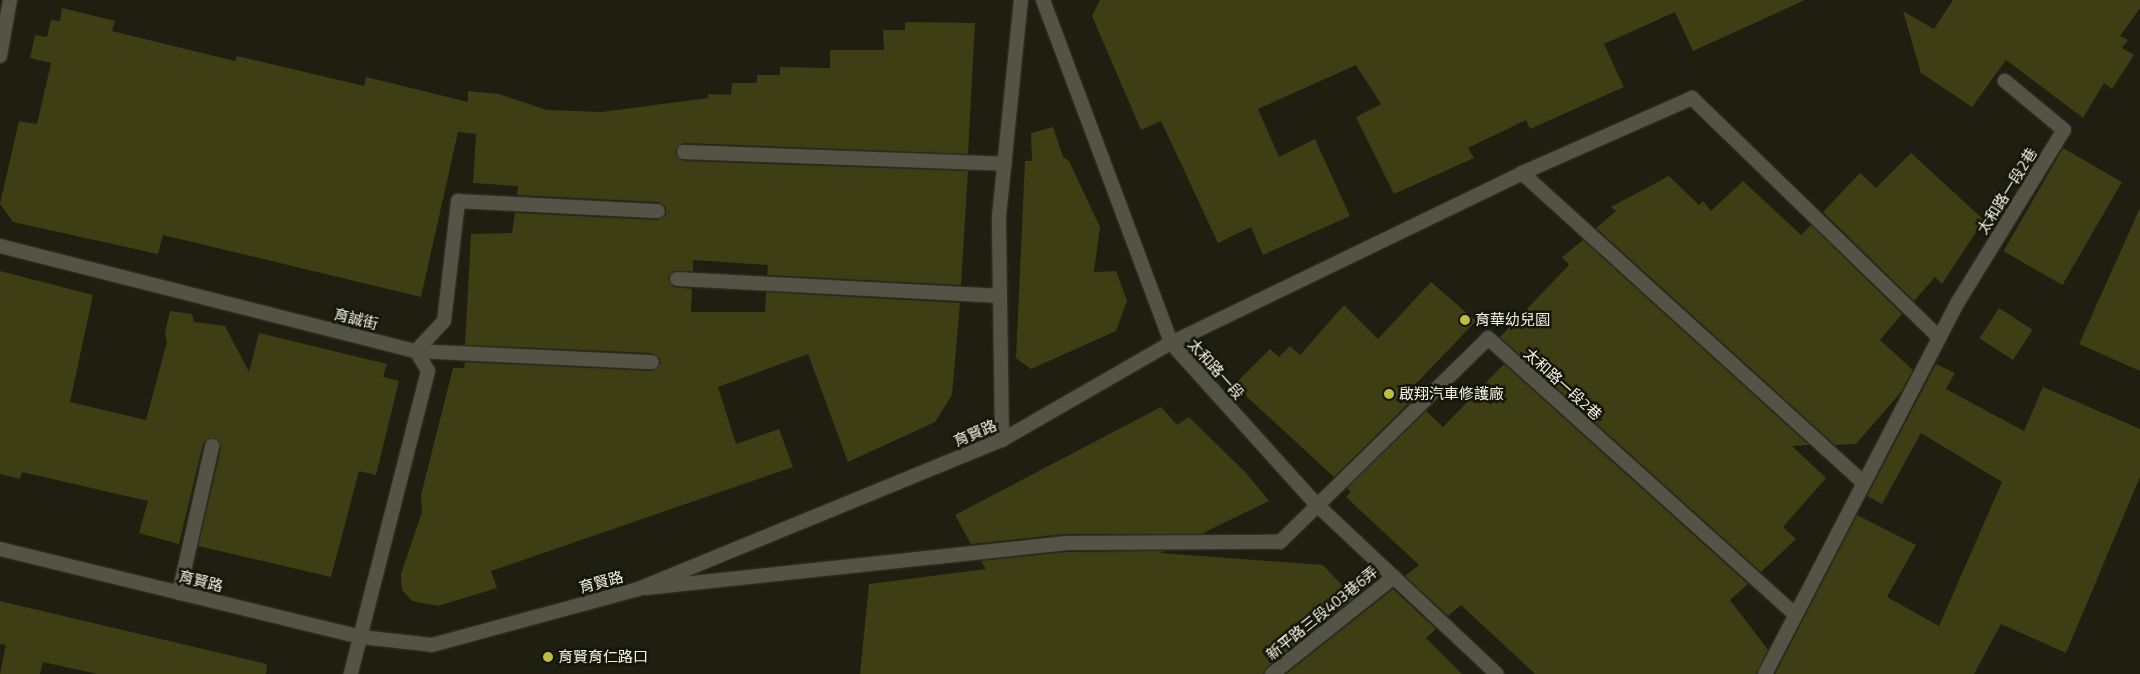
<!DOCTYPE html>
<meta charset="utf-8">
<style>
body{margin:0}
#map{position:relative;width:2140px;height:674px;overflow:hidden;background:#1e1e11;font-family:"Titillium Web","Noto Sans TC",sans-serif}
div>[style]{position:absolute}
.building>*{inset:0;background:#3e3e14;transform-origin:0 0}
.roads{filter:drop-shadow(0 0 1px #373730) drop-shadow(0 0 1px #373730)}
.service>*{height:14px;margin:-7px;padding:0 7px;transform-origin:7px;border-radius:7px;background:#535445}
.minor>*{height:14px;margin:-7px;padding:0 7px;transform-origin:7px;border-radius:7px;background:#535445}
.dots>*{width:14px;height:14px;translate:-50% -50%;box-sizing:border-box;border:2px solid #151508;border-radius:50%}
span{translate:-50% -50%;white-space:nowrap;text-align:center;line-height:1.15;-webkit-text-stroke:5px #151508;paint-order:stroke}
.street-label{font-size:15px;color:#f3f3eb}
.poi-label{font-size:15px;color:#f3f3eb}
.left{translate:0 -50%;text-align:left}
</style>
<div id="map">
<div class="building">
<i style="clip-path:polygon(1100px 0,1805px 0,1693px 51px,1675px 12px,1604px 44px,1624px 87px,1530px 129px,1526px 120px,1468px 148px,1474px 158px,1394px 194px,1356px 117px,1381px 104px,1356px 65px,1258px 109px,1279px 157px,1315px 139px,1350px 216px,1263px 255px,1251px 227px,1218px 243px,1161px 121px,1141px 130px,1092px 16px)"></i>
<i style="clip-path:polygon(1953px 0,2140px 0,2140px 8px,2120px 36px,2128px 40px,2122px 48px,2134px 55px,2112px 89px,2104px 83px,2083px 118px,2006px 60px,1972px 107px,1921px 73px,1903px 11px,1934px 29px)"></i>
<i style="clip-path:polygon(62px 8px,115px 21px,112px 31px,235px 61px,237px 56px,364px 86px,366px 77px,468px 102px,468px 91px,499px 94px,547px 110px,602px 112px,708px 98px,708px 94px,731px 95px,732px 83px,757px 83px,757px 75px,780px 75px,780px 67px,830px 68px,830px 50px,884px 50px,883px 30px,905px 30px,905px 22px,975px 23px,968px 154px,684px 143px,675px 151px,677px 156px,684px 161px,968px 171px,961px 285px,767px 275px,768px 265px,693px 260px,693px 271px,673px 271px,668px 278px,673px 287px,692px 289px,691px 312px,765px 312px,766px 292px,960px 303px,952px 395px,935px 422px,848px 462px,808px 354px,718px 387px,736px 444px,779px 429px,793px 467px,491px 571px,497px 588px,438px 606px,412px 601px,402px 590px,401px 574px,422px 512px,421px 495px,453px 368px,464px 368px,465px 362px,652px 371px,661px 363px,659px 358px,652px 353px,465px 345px,471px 234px,512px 233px,515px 213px,658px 220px,666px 215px,666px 207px,658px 202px,517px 195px,518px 186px,473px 183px,476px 134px,458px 132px,421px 297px,163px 235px,158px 254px,13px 222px,0 204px,19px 121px,37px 124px,51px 63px,30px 58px,35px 35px,47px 37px,51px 20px,60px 21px)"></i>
<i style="clip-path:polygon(1053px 127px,1063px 157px,1069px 161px,1100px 227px,1094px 272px,1116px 271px,1127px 301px,1116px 331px,1031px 369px,1016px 358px,1025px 161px,1032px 161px,1031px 133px)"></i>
<i style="left:2063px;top:148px;width:68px;height:119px;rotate:30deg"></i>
<i style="clip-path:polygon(1911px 153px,1984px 220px,1942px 284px,1935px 277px,1914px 301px,1823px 212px,1860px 173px,1876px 188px)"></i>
<i style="clip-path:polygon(1669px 176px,1699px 205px,1703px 201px,1711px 211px,1743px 181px,1801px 235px,1811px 225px,1902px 314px,1880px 340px,1913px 370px,1901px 392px,1856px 444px,1835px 445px,1596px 228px,1616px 211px,1611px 207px)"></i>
<i style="clip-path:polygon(2140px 208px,2140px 371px,2079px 344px)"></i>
<i style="clip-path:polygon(1583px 240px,1809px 445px,1792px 446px,1826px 478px,1783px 527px,1796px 539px,1761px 572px,1500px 337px,1569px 265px,1562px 257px)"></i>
<i style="clip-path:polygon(0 271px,93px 295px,70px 402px,146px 420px,167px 342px,165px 333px,170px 311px,192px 314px,194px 322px,225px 326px,249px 372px,259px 333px,387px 364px,383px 377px,399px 381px,376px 475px,359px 471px,331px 577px,198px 546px,221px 448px,214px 438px,209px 438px,203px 444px,179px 544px,139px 533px,148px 501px,22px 472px,20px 479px,0 474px)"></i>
<i style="clip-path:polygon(1431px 282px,1476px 321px,1407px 393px,1413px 399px,1334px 477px,1234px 385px,1270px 349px,1279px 357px,1290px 346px,1300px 355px,1344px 305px,1378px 339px)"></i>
<i style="left:1999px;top:308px;width:40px;height:36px;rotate:33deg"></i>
<i style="clip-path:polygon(1504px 364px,1748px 584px,1730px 600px,1768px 650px,1756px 674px,1535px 674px,1461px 605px,1448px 616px,1405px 576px,1419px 565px,1346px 497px,1351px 492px,1347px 488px,1426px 411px,1443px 427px)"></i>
<i style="clip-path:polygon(1936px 364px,1955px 373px,1946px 389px,2024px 431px,2043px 387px,2140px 429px,2140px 477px,2066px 653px,2001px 624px,1974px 674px,1775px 674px,1857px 515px,1916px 545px,1887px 597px,1939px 626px,2002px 482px,1921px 433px,1882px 504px,1867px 496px)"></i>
<i style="clip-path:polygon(1161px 407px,1177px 425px,1189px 417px,1246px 473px,1269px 501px,1201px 534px,1065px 534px,971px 544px,955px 515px)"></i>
<i style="clip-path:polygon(1164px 551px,1161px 553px,1323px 565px,1354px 598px,1267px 667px,1263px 674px,860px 674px,869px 584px,986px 569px,981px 561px,1065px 552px)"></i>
<i style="clip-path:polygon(1393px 589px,1436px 629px,1426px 638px,1462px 674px,1286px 674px)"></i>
<i style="clip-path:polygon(0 601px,267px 664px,266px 674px,97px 674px,43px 662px,40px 674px,0 674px,6px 645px,0 644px)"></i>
</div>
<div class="roads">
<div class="service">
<i style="left:684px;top:152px;width:321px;rotate:2.1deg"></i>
<i style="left:1522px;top:173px;width:460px;rotate:42.2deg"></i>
<i style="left:677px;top:279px;width:323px;rotate:3deg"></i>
<i style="left:1171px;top:343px;width:219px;rotate:48deg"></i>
<i style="left:1318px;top:506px;width:245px;rotate:43.2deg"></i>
<i style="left:416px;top:351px;width:41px;rotate:-47deg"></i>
<i style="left:444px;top:321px;width:121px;rotate:-83.3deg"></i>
<i style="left:458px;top:201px;width:200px;rotate:2.9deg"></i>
<i style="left:416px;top:351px;width:236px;rotate:2.7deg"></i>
<i style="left:1002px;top:440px;width:195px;rotate:-29.9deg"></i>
<i style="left:1171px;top:343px;width:390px;rotate:-25.8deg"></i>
<i style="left:1522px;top:173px;width:186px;rotate:-23.8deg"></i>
<i style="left:1692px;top:98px;width:344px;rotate:44.1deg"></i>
<i style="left:646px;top:588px;width:421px;rotate:-6.1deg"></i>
<i style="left:1065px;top:543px;width:215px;rotate:-0.3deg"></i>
<i style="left:1280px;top:542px;width:291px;rotate:-44.4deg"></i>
<i style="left:1488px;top:338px;width:412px;rotate:42deg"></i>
<i style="left:179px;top:593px;width:151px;rotate:-77.3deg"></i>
<i style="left:1272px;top:674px;width:156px;rotate:-38.5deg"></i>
<i style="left:1765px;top:674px;width:419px;rotate:-62.6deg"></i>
<i style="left:1958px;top:302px;width:202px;rotate:-58.4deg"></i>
<i style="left:2064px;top:130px;width:77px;rotate:-140.3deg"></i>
</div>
<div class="minor">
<i style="left:1043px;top:0;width:366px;rotate:69.5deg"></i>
<i style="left:0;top:56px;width:57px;rotate:-79.9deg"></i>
<i style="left:0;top:246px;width:429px;rotate:14.2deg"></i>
<i style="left:416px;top:351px;width:23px;rotate:59deg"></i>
<i style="left:428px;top:371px;width:313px;rotate:104.3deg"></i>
<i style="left:0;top:549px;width:372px;rotate:13.7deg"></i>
<i style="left:361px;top:637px;width:71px;rotate:6.4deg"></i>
<i style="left:432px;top:645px;width:213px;rotate:-15.2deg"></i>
<i style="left:638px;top:589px;width:393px;rotate:-22.3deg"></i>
<i style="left:1002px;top:440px;width:224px;rotate:-90.8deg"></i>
<i style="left:999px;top:216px;width:217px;rotate:-84.2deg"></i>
</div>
</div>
<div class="dots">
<i style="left:1465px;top:320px;background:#bfbe41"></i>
<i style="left:1389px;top:394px;background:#bfbe41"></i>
<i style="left:548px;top:657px;background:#bfbe41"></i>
</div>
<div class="street-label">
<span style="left:2007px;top:191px;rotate:-58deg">太和路一段2巷</span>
<span style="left:356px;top:319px;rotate:14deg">育誠街</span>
<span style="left:1216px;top:369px;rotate:48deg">太和路一段</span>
<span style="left:1563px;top:384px;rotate:42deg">太和路一段2巷</span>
<span style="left:975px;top:433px;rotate:-23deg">育賢路</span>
<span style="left:201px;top:581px;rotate:14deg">育賢路</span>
<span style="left:601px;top:582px;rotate:-15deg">育賢路</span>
<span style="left:1322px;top:613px;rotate:-39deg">新平路三段403巷6弄</span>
</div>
<div class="poi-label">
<span class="left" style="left:1475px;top:320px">育華幼兒園</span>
<span class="left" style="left:1399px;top:394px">啟翔汽車修護廠</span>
<span class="left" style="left:558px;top:657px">育賢育仁路口</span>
</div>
</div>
